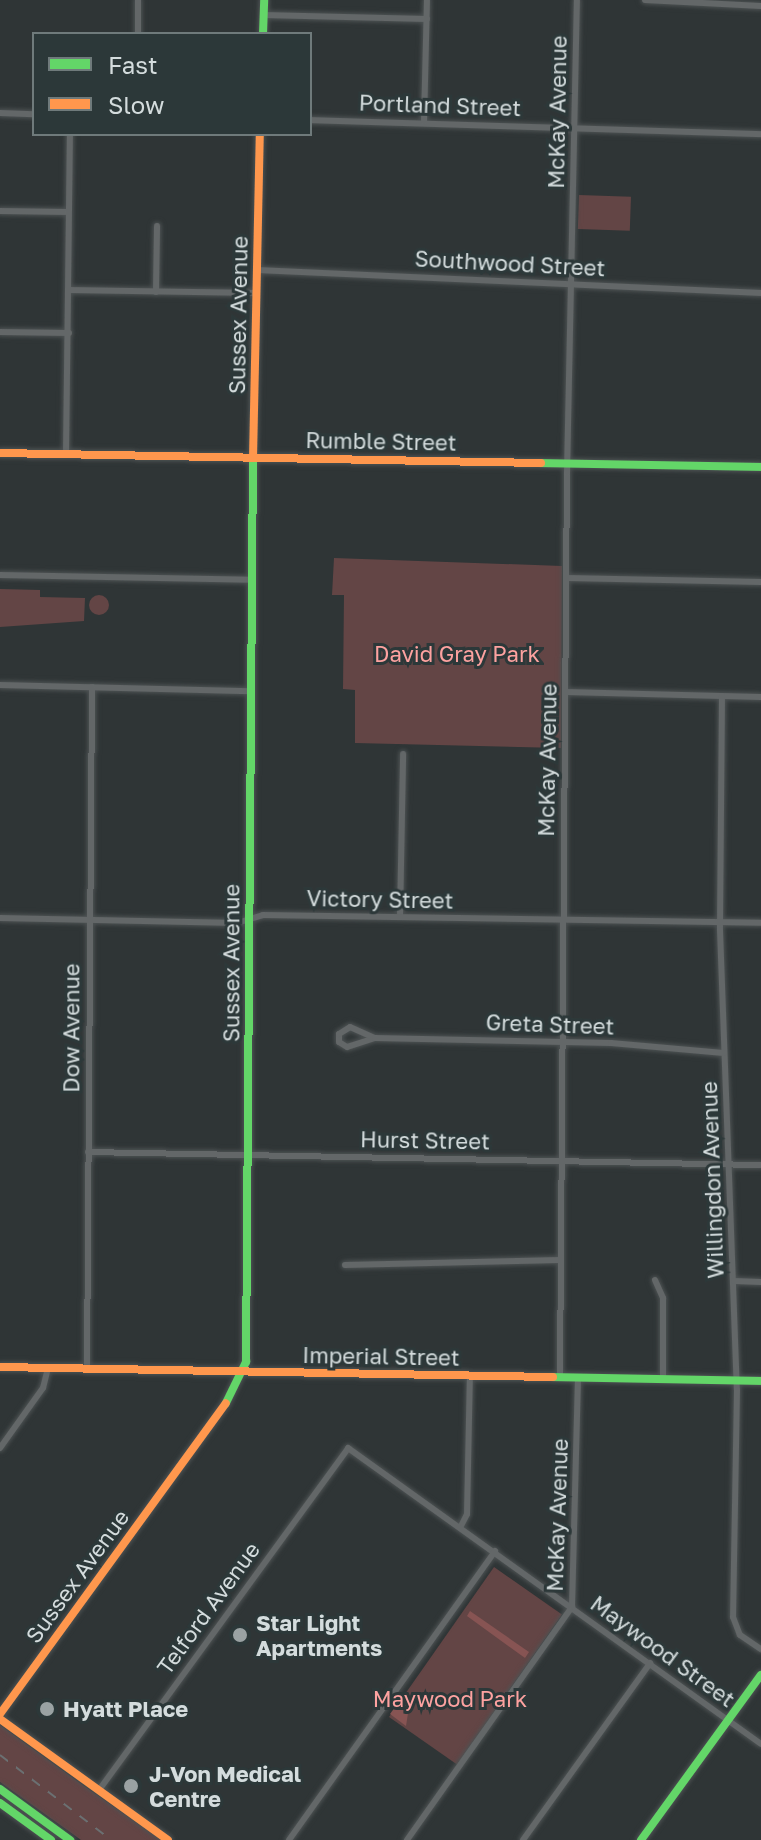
<!DOCTYPE html>
<style>
body{margin:0}
#map{position:relative;width:761px;height:1840px;overflow:hidden;background:#2f3536;font-family:"Golos Text",sans-serif}
div>[style]{position:absolute}
.green>*{inset:0;background:#634545;transform-origin:0 0}
.round{border-radius:50%}
.forest>*{inset:0;background:#875453}
.roads{filter:drop-shadow(0 0 2px #4d5253) drop-shadow(0 0 2px #4d5253)}
.street>*{height:6px;margin:-3px;padding:0 3px;transform-origin:3px;border-radius:3px;background:#636768}
.fast>*{height:8px;margin:-4px;padding:0 4px;transform-origin:4px;border-radius:4px;background:#63d668}
.slow>*{height:8px;margin:-4px;padding:0 4px;transform-origin:4px;border-radius:4px;background:#ff974d}
.rail>*{height:2px;margin-top:-1px;transform-origin:0;background:repeating-linear-gradient(90deg,#6b7072 0 10px,transparent 0 20px)}
.dots>*{width:22px;height:22px;translate:-50% -50%;box-sizing:border-box;border:4px solid #2c3839;border-radius:50%}
span{translate:-50% -50%;white-space:nowrap;text-align:center;line-height:1.15;-webkit-text-stroke:6px #2c3839;paint-order:stroke}
.street-label{font-size:22px;color:#d4dcdd}
.park-label{font-size:22px;color:#fda2a0}
.poi-label{font-size:22px;color:#d4dcdd;font-weight:700}
.left{translate:0 -50%;text-align:left}
.legend{position:absolute;left:32px;top:32px;width:280px;height:104px;box-sizing:border-box;background:#2c3839;border:2px solid #6f7a7b;margin:0;padding:10px 14px;list-style:none;font-size:24px;color:#d4dcdd}
.legend li{display:flex;align-items:center;gap:16px;height:40px}
.legend b{width:40px;border:2px solid #6f7a7b}
</style>
<div id="map">
<div class="green">
<i style="left:579px;top:195px;width:52px;height:34px;rotate:2deg"></i>
<i style="clip-path:polygon(334px 558px,562px 566px,561px 748px,355px 743px,355px 690px,343px 689px,344px 595px,332px 595px)"></i>
<i style="clip-path:polygon(0 589px,40px 590px,40px 597px,85px 598px,84px 621px,0 627px)"></i>
<i class="round" style="left:89px;top:595px;width:20px;height:20px"></i>
<i style="left:494px;top:1567px;width:83px;height:183px;rotate:35deg"></i>
<i style="clip-path:polygon(0 1725px,80px 1783px,161px 1840px,81px 1840px,0 1782px)"></i>
</div>
<div class="forest">
<i style="clip-path:polygon(470px 1611px,529px 1652px,525px 1658px,467px 1616px)"></i>
<i style="clip-path:polygon(408px 1702px,409px 1707px,406px 1726px,390px 1714px,398px 1703px)"></i>
</div>
<div class="roads">
<div class="street">
<i style="left:645px;top:0;width:116px;rotate:3deg"></i>
<i style="left:263px;top:15px;width:164px;rotate:1.4deg"></i>
<i style="left:138px;top:34px;width:34px;rotate:-90deg"></i>
<i style="left:0;top:113px;width:34px;rotate:2deg"></i>
<i style="left:310px;top:120px;width:451px;rotate:1.8deg"></i>
<i style="left:424px;top:122px;width:122px;rotate:-88.6deg"></i>
<i style="left:0;top:211px;width:68px;rotate:0.8deg"></i>
<i style="left:257px;top:270px;width:505px;rotate:2.61deg"></i>
<i style="left:68px;top:290px;width:189px;rotate:0.9deg"></i>
<i style="left:156px;top:292px;width:66px;rotate:-89.1deg"></i>
<i style="left:0;top:332px;width:69px;rotate:0.8deg"></i>
<i style="left:66px;top:454px;width:320px;rotate:-89.3deg"></i>
<i style="left:0;top:575px;width:251px;rotate:1.1deg"></i>
<i style="left:567px;top:578px;width:194px;rotate:1.2deg"></i>
<i style="left:0;top:685px;width:251px;rotate:1.4deg"></i>
<i style="left:566px;top:692px;width:195px;rotate:1.5deg"></i>
<i style="left:722px;top:696px;width:234px;rotate:90.5deg"></i>
<i style="left:720px;top:930px;width:460px;rotate:87.9deg"></i>
<i style="left:737px;top:1390px;width:227px;rotate:91deg"></i>
<i style="left:733px;top:1617px;width:19px;rotate:69deg"></i>
<i style="left:740px;top:1635px;width:25px;rotate:34deg"></i>
<i style="left:400px;top:917px;width:163px;rotate:-88.9deg"></i>
<i style="left:0;top:918px;width:237px;rotate:1.2deg"></i>
<i style="left:237px;top:923px;width:27px;rotate:-17deg"></i>
<i style="left:263px;top:915px;width:498px;rotate:0.9deg"></i>
<i style="left:375px;top:1038px;width:29px;rotate:162deg"></i>
<i style="left:347px;top:1047px;width:9px;rotate:-148deg"></i>
<i style="left:339px;top:1042px;width:8px;rotate:-90deg"></i>
<i style="left:339px;top:1034px;width:13px;rotate:-32deg"></i>
<i style="left:350px;top:1027px;width:27px;rotate:24deg"></i>
<i style="left:375px;top:1038px;width:236px;rotate:1.2deg"></i>
<i style="left:611px;top:1043px;width:113px;rotate:5.1deg"></i>
<i style="left:88px;top:1152px;width:673px;rotate:1.11deg"></i>
<i style="left:345px;top:1265px;width:215px;rotate:-1.3deg"></i>
<i style="left:655px;top:1280px;width:20px;rotate:66deg"></i>
<i style="left:663px;top:1298px;width:81px;rotate:90deg"></i>
<i style="left:734px;top:1281px;width:27px;rotate:2deg"></i>
<i style="left:87px;top:1369px;width:682px;rotate:-89.58deg"></i>
<i style="left:560px;top:1377px;width:904px;rotate:-89.56deg"></i>
<i style="left:567px;top:473px;width:473px;rotate:-88.8deg"></i>
<i style="left:0;top:1448px;width:74px;rotate:-54.4deg"></i>
<i style="left:43px;top:1388px;width:21px;rotate:-76deg"></i>
<i style="left:461px;top:1526px;width:13px;rotate:-63deg"></i>
<i style="left:467px;top:1514px;width:138px;rotate:-88.8deg"></i>
<i style="left:99px;top:1790px;width:423px;rotate:-53.9deg"></i>
<i style="left:348px;top:1448px;width:508px;rotate:35.63deg"></i>
<i style="left:289px;top:1840px;width:355px;rotate:-54.5deg"></i>
<i style="left:407px;top:1840px;width:286px;rotate:-54.7deg"></i>
<i style="left:572px;top:1607px;width:230px;rotate:-88.5deg"></i>
<i style="left:523px;top:1840px;width:218px;rotate:-54.3deg"></i>
</div>
<div class="fast">
<i style="left:263px;top:34px;width:34px;rotate:-88deg"></i>
<i style="left:541px;top:463px;width:220px;rotate:1deg"></i>
<i style="left:553px;top:1377px;width:208px;rotate:1.1deg"></i>
<i style="left:226px;top:1403px;width:46px;rotate:-64deg"></i>
<i style="left:246px;top:1362px;width:904px;rotate:-89.56deg"></i>
<i style="left:0;top:1789px;width:87px;rotate:36.1deg"></i>
<i style="left:0;top:1803px;width:63px;rotate:36deg"></i>
<i style="left:641px;top:1840px;width:204px;rotate:-54deg"></i>
</div>
<div class="slow">
<i style="left:0;top:453px;width:541px;rotate:1.06deg"></i>
<i style="left:253px;top:458px;width:324px;rotate:-88.8deg"></i>
<i style="left:0;top:1367px;width:553px;rotate:1.04deg"></i>
<i style="left:0;top:1714px;width:384px;rotate:-54deg"></i>
<i style="left:0;top:1719px;width:207px;rotate:35.8deg"></i>
</div>
</div>
<div class="rail">
<i style="left:0;top:1755px;width:140px;rotate:37.4deg"></i>
</div>
<div class="dots">
<i style="left:240px;top:1635px;background:#9aa2a3"></i>
<i style="left:47px;top:1709px;background:#9aa2a3"></i>
<i style="left:131px;top:1786px;background:#9aa2a3"></i>
</div>
<div class="street-label">
<span style="left:440px;top:105px;rotate:2deg">Portland Street</span>
<span style="left:557px;top:112px;rotate:-89deg">McKay Avenue</span>
<span style="left:510px;top:263px;rotate:3deg">Southwood Street</span>
<span style="left:238px;top:315px;rotate:-89deg">Sussex Avenue</span>
<span style="left:381px;top:441px;rotate:1deg">Rumble Street</span>
<span style="left:547px;top:760px;rotate:-89deg">McKay Avenue</span>
<span style="left:380px;top:899px;rotate:1deg">Victory Street</span>
<span style="left:231px;top:963px;rotate:-90deg">Sussex Avenue</span>
<span style="left:550px;top:1024px;rotate:2deg">Greta Street</span>
<span style="left:71px;top:1028px;rotate:-90deg">Dow Avenue</span>
<span style="left:425px;top:1140px;rotate:1deg">Hurst Street</span>
<span style="left:712px;top:1180px;rotate:-92deg">Willingdon Avenue</span>
<span style="left:381px;top:1356px;rotate:1deg">Imperial Street</span>
<span style="left:557px;top:1515px;rotate:-88deg">McKay Avenue</span>
<span style="left:77px;top:1576px;rotate:-54deg">Sussex Avenue</span>
<span style="left:208px;top:1608px;rotate:-54deg">Telford Avenue</span>
<span style="left:663px;top:1651px;rotate:36deg">Maywood Street</span>
</div>
<div class="park-label">
<span style="left:457px;top:654px">David Gray Park</span>
<span style="left:450px;top:1699px">Maywood Park</span>
</div>
<div class="poi-label">
<span class="left" style="left:256px;top:1635px">Star Light<br>Apartments</span>
<span class="left" style="left:63px;top:1709px">Hyatt Place</span>
<span class="left" style="left:149px;top:1786px">J-Von Medical<br>Centre</span>
</div>
<ul class="legend">
<li><b style="height:10px;background:#63d668"></b>Fast</li>
<li><b style="height:10px;background:#ff974d"></b>Slow</li>
</ul>
</div>
